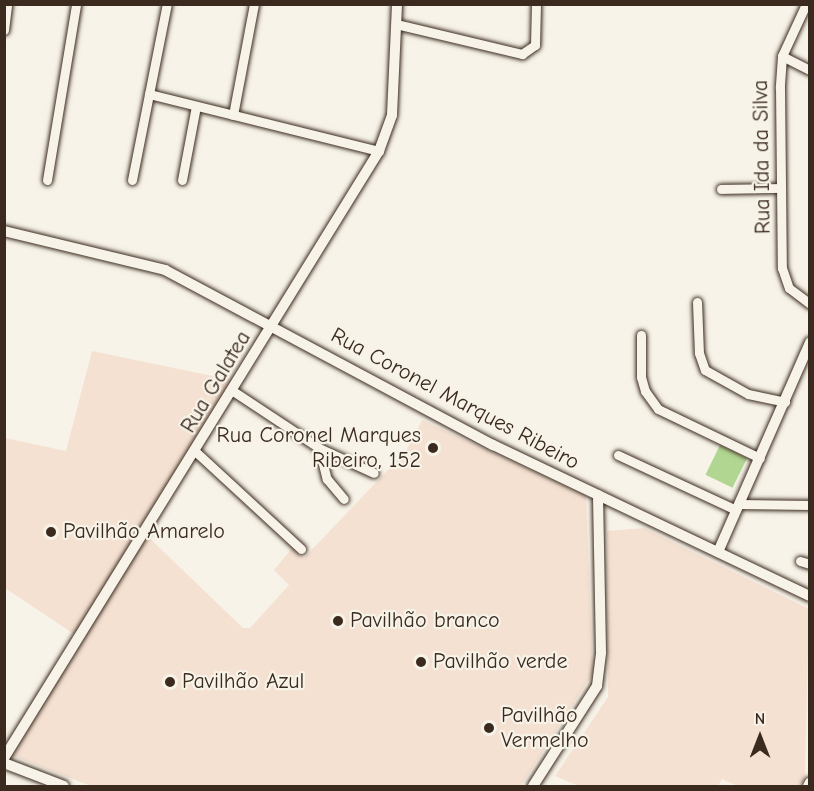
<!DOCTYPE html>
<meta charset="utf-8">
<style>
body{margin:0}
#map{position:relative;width:814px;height:791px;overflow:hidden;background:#f7f3e8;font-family:"Comic Neue",sans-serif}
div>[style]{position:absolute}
.built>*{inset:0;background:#f4e1d2}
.green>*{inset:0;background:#b1d692;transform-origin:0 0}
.roads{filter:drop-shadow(0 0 2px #3b2a1e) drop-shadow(0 0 2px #3b2a1e)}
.minor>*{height:9px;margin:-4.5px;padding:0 4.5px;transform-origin:4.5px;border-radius:4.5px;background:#f7f3e8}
.tertiary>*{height:10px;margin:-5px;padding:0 5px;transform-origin:5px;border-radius:5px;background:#f7f3e8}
.dots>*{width:16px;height:16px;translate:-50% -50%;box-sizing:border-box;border:3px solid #f7f3e8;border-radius:50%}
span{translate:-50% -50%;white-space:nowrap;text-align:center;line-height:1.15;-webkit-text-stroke:4.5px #f7f3e8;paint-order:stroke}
.street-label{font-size:22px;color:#3b2a1e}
.poi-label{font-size:22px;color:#3b2a1e}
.right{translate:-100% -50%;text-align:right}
.left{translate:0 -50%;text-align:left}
.frame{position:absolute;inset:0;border:6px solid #3b2a1e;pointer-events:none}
.north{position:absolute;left:730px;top:707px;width:60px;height:60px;-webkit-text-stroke:4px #f7f3e8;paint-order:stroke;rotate:0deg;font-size:16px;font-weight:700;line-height:24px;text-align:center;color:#3b2a1e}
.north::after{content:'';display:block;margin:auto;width:21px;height:27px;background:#3b2a1e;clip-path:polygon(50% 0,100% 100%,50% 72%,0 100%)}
</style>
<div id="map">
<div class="built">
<i style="clip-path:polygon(92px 351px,232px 380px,141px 530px,243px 628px,250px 628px,289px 585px,274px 570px,293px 547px,304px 558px,406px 451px,422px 420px,586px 496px,593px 673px,521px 786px,91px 786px,5px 753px,77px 636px,5px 588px,5px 438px,66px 451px)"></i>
<i style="clip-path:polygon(644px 528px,809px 609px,805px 776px,800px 786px,738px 786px,722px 779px,718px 786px,579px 786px,555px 776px,608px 697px,607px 531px)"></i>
</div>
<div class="green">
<i style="left:720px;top:445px;width:30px;height:33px;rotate:26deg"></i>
</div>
<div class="roads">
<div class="minor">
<i style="left:806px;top:4px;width:57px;rotate:114.8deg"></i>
<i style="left:782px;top:56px;width:32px;rotate:94deg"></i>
<i style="left:780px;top:88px;width:180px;rotate:89.4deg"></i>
<i style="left:782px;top:268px;width:21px;rotate:71deg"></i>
<i style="left:789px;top:288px;width:26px;rotate:37deg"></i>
<i style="left:396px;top:24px;width:130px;rotate:13.4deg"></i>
<i style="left:522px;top:54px;width:16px;rotate:-35deg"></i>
<i style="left:535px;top:45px;width:41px;rotate:-88.6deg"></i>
<i style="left:4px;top:30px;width:26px;rotate:-83deg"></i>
<i style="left:782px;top:56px;width:31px;rotate:27deg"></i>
<i style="left:149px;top:94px;width:237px;rotate:13.9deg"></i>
<i style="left:233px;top:115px;width:113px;rotate:-79.3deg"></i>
<i style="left:47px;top:180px;width:178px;rotate:-80.6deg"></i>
<i style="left:132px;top:180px;width:179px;rotate:-78.8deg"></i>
<i style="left:182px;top:180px;width:75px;rotate:-79.3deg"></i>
<i style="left:721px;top:189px;width:60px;rotate:-1deg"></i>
<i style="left:697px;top:302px;width:51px;rotate:87.8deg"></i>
<i style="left:699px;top:353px;width:18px;rotate:71deg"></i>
<i style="left:705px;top:370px;width:49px;rotate:29.2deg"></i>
<i style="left:748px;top:394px;width:38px;rotate:12deg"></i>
<i style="left:641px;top:335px;width:42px;rotate:90deg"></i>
<i style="left:641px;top:377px;width:15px;rotate:74deg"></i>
<i style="left:645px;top:391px;width:22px;rotate:54deg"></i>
<i style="left:658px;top:409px;width:113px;rotate:25.7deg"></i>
<i style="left:233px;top:391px;width:103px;rotate:33.5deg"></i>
<i style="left:319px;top:448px;width:32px;rotate:76deg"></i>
<i style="left:327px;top:479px;width:26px;rotate:50deg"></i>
<i style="left:319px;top:448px;width:60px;rotate:24.4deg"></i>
<i style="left:196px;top:452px;width:143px;rotate:42.7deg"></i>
<i style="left:618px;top:455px;width:130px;rotate:25deg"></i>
<i style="left:739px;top:504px;width:71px;rotate:0.8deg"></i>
<i style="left:800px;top:561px;width:10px;rotate:17deg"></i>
</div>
<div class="tertiary">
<i style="left:4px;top:231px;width:166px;rotate:13.6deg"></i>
<i style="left:165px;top:270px;width:372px;rotate:28.1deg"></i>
<i style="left:493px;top:445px;width:351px;rotate:25.5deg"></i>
<i style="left:718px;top:552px;width:229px;rotate:-66.3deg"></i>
<i style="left:4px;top:758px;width:713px;rotate:-58.29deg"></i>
<i style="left:379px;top:151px;width:38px;rotate:-70deg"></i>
<i style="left:392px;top:115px;width:111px;rotate:-87.4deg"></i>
<i style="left:4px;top:763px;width:64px;rotate:21deg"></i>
<i style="left:533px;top:786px;width:119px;rotate:-57.4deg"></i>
<i style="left:597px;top:686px;width:34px;rotate:-83deg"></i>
<i style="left:601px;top:652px;width:157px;rotate:-91.1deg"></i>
<i style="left:808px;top:786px;width:4px;rotate:-63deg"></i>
</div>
</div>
<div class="dots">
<i style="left:433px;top:448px;background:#3b2a1e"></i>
<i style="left:51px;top:532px;background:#3b2a1e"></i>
<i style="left:338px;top:621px;background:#3b2a1e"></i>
<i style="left:421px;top:662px;background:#3b2a1e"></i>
<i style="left:170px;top:682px;background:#3b2a1e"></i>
<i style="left:489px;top:728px;background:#3b2a1e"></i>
</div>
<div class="street-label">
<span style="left:762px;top:157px;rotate:-91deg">Rua Ida da Silva</span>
<span style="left:216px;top:382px;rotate:-59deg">Rua Galatea</span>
<span style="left:455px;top:399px;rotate:28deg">Rua Coronel Marques Ribeiro</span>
</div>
<div class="poi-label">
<span class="right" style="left:421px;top:448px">Rua Coronel Marques<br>Ribeiro, 152</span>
<span class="left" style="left:63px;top:532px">Pavilhão Amarelo</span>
<span class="left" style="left:350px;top:621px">Pavilhão branco</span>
<span class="left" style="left:433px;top:662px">Pavilhão verde</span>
<span class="left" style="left:182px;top:682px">Pavilhão Azul</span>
<span class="left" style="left:501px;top:728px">Pavilhão<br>Vermelho</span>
</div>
<div class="frame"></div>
<div class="north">N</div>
</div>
